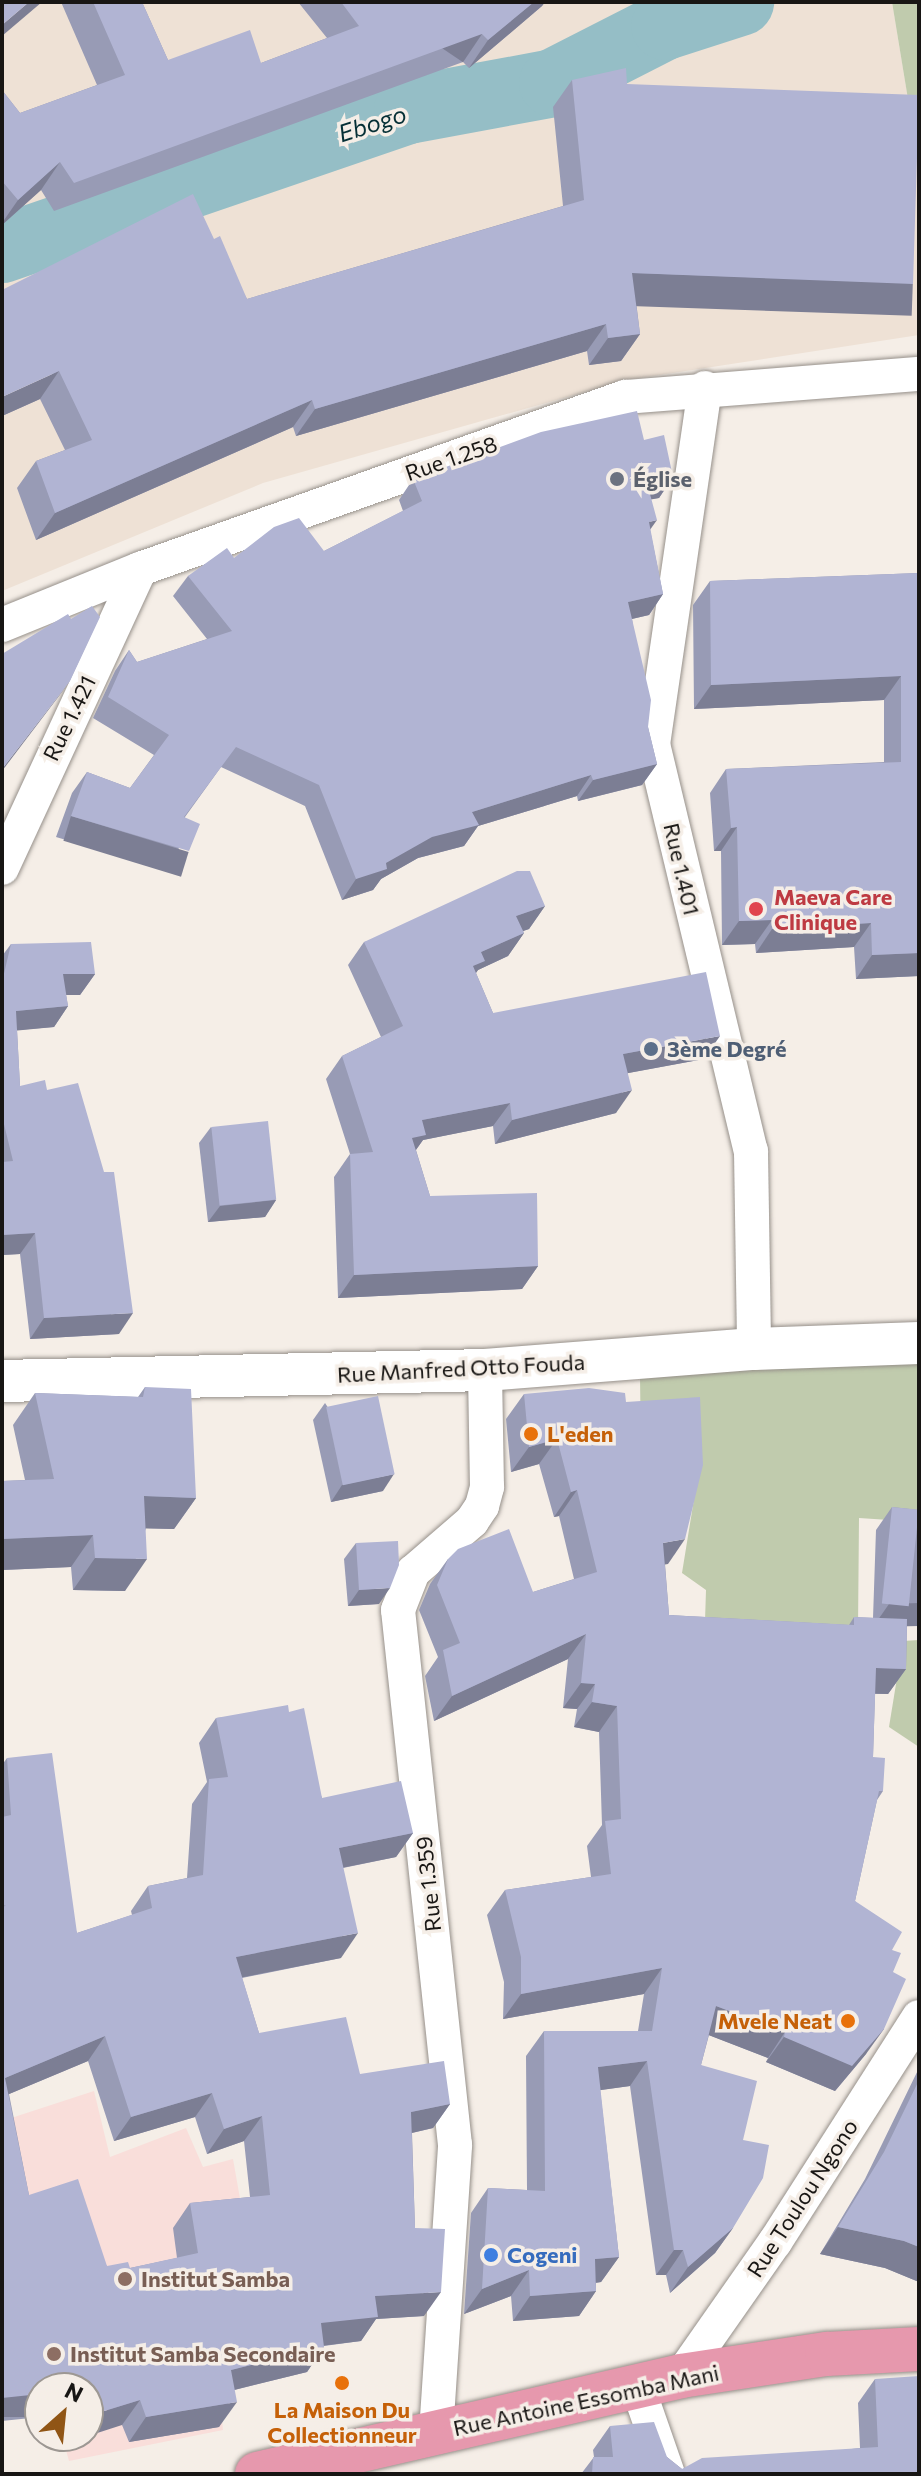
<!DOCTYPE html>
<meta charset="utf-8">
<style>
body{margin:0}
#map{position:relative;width:921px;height:2476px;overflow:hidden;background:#f5eee7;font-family:Commissioner,sans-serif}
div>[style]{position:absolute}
.built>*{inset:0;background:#eee1d5}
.education>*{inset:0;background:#f9deda}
.green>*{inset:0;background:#c0cbad}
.river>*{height:68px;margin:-34px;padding:0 34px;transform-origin:34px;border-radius:34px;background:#95bec6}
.roads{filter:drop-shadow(0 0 2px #96908a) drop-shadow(0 0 2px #96908a)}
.minor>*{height:34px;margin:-17px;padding:0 17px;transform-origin:17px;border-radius:17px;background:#fff}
.tertiary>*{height:42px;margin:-21px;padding:0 21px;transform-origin:21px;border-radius:21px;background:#fff}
.primary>*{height:44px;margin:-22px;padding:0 22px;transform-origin:22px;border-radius:22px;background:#e698ad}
.wall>*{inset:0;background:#989bb5}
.shaded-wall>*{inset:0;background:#7c7e94;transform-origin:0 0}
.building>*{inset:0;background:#b1b4d3;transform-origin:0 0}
.dots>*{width:22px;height:22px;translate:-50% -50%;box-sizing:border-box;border:4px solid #f5eee7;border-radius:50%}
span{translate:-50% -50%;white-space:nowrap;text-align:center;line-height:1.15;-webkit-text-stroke:7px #f5eee7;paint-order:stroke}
.street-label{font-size:22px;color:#181614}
.worship-label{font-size:22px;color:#5b616d;font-weight:700}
.left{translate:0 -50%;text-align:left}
.health-label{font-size:22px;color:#be3a42;font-weight:700}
.service-label{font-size:22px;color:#4e5e75;font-weight:700}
.food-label{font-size:22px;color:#c56008;font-weight:700}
.right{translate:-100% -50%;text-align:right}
.shop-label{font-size:22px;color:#366cbe;font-weight:700}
.education-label{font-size:22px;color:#785e54;font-weight:700}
.water-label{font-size:24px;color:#063036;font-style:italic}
.frame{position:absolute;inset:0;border:4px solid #181614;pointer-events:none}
.north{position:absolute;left:24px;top:2372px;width:80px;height:80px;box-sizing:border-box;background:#f5eee7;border:2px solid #9d9893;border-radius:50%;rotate:27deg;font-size:22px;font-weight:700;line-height:32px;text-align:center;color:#181614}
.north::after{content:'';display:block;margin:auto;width:28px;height:36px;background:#905515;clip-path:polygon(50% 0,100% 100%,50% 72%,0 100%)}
</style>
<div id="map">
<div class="built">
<i style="clip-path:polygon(2px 2px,892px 2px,919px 166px,919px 335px,627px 380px,263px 483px,2px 591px)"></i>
</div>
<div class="education">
<i style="clip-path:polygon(94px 2091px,110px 2157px,186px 2128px,203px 2167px,233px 2159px,253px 2272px,209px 2287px,223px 2430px,69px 2461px,62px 2436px,88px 2436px,88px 2388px,2px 2121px)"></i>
</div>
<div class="green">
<i style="clip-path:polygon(892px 2px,919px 2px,919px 166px)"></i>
<i style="clip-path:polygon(919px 1355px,919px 1522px,859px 1518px,858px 1630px,705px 1621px,706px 1590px,682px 1573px,699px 1468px,641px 1452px,640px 1377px)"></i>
<i style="clip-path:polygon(919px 1640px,919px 1747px,889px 1727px,903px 1641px)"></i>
</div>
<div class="river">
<i style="left:2px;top:249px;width:429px;rotate:-18.9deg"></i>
<i style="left:408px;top:110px;width:147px;rotate:-10.5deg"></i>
<i style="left:553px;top:83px;width:126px;rotate:-27deg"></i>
<i style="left:665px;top:26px;width:79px;rotate:-17.7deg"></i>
</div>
<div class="roads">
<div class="minor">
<i style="left:705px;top:388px;width:360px;rotate:98.3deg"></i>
<i style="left:653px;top:744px;width:419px;rotate:76.5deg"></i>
<i style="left:751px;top:1151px;width:198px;rotate:89.1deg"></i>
<i style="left:2px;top:625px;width:149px;rotate:-22.1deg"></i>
<i style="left:140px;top:569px;width:515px;rotate:-19.53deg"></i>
<i style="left:625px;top:397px;width:295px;rotate:-4.5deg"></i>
<i style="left:2px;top:868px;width:329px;rotate:-65.2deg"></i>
<i style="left:681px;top:2376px;width:164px;rotate:-55deg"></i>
<i style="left:775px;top:2242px;width:267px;rotate:-57.4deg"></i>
<i style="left:637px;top:2385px;width:94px;rotate:70.8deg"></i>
<i style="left:436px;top:2433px;width:289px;rotate:-86.2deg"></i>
<i style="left:455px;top:2145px;width:538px;rotate:-96.08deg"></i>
<i style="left:398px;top:1610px;width:41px;rotate:-68.5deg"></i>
<i style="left:413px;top:1572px;width:78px;rotate:-40.8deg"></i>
<i style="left:472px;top:1521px;width:18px;rotate:-56deg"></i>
<i style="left:482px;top:1506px;width:20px;rotate:-75deg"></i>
<i style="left:487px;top:1487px;width:117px;rotate:-91deg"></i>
</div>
<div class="tertiary">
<i style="left:2px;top:1381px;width:483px;rotate:-1.3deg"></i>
<i style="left:485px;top:1370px;width:270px;rotate:-4.5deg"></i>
<i style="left:754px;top:1349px;width:165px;rotate:-2.1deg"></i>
</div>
<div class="primary">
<i style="left:257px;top:2474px;width:435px;rotate:-13deg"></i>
<i style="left:681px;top:2376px;width:148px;rotate:-8.6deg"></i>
<i style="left:827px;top:2354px;width:92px;rotate:-3.1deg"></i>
</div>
</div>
<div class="wall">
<i style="clip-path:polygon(61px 2px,142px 2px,168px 60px,261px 63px,327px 38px,298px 2px,545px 2px,542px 6px,469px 68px,463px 62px,54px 211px,41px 190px,2px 225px,2px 90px,20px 113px,97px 85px)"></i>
<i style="clip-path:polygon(572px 80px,627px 84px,894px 311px,636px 301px,640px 334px,621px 361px,589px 365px,587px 351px,296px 436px,293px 427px,36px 540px,17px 488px,36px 461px,65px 450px,40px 399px,2px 416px,214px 239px,247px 299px,563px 206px,553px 107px)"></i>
<i style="clip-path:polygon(644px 440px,673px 477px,659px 498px,651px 499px,650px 530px,663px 594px,649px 615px,632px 619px,648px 727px,657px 764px,642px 785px,578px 801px,577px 796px,478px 826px,464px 846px,418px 858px,381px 879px,373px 890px,342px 900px,305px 806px,221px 767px,185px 817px,174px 872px,56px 837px,72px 793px,87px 772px,130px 788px,154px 755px,93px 718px,115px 671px,129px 650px,137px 662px,207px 639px,173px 596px,188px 576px,234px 558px,324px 551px,403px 511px,399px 500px,413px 479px)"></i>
<i style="clip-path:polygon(919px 573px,919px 976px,856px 979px,854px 947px,756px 953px,755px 944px,722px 945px,721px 851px,714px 851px,710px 793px,726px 769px,884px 762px,884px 700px,694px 709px,693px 605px,710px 581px)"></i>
<i style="clip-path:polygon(545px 906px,529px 929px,523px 931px,524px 933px,508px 956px,478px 970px,476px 973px,493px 1013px,704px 1059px,628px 1073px,616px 1113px,495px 1144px,493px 1126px,423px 1140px,416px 1150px,430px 1196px,538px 1266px,522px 1289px,338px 1298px,334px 1177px,350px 1154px,326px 1079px,342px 1056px,381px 1037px,348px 965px,364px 942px)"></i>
<i style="clip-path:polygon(11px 944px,95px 974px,80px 995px,66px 995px,68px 1006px,54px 1027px,17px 1030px,20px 1086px,119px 1334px,30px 1339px,20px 1254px,2px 1255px,2px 956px)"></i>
<i style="clip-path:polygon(211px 1127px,276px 1200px,265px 1217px,208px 1222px,199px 1143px)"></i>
<i style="clip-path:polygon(145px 1387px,196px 1498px,174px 1529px,146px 1528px,125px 1591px,73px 1590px,71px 1567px,2px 1570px,2px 1481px,25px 1480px,13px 1425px,35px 1393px,138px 1397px)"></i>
<i style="clip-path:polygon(524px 1394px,626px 1402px,668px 1564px,665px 1564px,669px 1615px,849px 1625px,854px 1617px,873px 1618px,876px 1530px,892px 1507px,919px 1510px,919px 1626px,907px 1626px,906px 1669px,888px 1694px,875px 1694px,873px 1757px,883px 1791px,877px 1800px,855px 1901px,892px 1950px,893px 1972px,866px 2054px,835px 2091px,766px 2062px,768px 2058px,709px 2035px,701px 2065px,743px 2140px,733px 2228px,715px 2253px,670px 2293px,666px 2275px,656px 2275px,630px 2086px,600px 2090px,619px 2257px,601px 2282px,596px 2283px,596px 2291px,579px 2316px,513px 2321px,511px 2296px,464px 2314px,471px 2213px,488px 2188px,527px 2190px,526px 2056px,544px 2031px,638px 2031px,644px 1994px,503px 2019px,504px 1982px,487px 1915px,505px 1890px,591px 1877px,587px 1846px,602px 1825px,599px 1732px,574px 1727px,577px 1709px,563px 1708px,568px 1659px,434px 1721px,425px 1676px,438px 1657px,419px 1610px,430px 1584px,448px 1559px,533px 1592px,574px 1579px,559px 1516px,554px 1517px,539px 1464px,511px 1472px,506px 1419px)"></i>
<i style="clip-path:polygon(325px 1403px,383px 1491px,331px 1502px,313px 1420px)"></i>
<i style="clip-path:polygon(356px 1543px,379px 1604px,348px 1606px,344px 1559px)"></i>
<i style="clip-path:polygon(evenodd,289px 1712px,322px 1798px,413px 1833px,396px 1857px,343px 1868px,341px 1958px,242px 1978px,259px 2033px,360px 2074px,450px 2104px,433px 2128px,412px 2133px,415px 2228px,424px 2316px,376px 2319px,361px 2341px,324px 2346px,307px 2372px,234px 2390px,219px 2427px,129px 2442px,122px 2425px,88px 2388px,40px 2388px,40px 2417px,2px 2421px,2px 1765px,7px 1758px,77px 1933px,132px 1915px,131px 1911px,148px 1886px,187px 1878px,192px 1804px,207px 1782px,199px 1743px,216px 1718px,289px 1712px,88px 2061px,114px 2141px,195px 2117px,207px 2154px,244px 2141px,250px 2197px,190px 2203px,173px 2228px,177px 2258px,130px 2268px,107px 2266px,29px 2195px,9px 2094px,88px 2061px)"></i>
<i style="clip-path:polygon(919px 2068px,919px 2282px,885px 2268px,820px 2254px,865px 2179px)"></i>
<i style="clip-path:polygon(875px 2379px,919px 2474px,581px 2474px,594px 2457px,593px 2450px,610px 2426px,667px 2457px,682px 2469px,860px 2448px,858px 2403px)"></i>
</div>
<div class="shaded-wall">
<i style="clip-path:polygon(29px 2px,42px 2px,2px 36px,2px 25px)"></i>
<i style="clip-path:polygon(534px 2px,545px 2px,542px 6px,469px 68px,488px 40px)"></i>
<i style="left:482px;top:34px;width:34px;height:434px;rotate:124deg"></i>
<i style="clip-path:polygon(60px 162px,41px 190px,2px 225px,2px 223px,18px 200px)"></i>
<i style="left:632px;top:273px;width:281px;height:33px;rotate:2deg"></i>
<i style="clip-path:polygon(606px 324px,587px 351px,296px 436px,315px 409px)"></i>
<i style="clip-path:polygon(640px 334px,621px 361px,589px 365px,608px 338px)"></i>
<i style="clip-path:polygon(59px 371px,40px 399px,2px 416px,2px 397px)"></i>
<i style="clip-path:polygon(312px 400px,293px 427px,36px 540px,55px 513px)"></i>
<i style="clip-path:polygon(673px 477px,659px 498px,632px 503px,647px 483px)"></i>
<i style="clip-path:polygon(657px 520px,642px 541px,649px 522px)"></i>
<i style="clip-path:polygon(663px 594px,649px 615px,614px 623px,628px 602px)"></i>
<i style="clip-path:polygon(901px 676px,884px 700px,694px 709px,711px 685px)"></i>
<i style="clip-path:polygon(70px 681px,59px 696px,2px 771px,2px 769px)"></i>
<i style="clip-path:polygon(657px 764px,642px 785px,578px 801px,593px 780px)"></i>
<i style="clip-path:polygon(591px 775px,577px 796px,478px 826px,464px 846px,418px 858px,381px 879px,373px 890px,342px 900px,356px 879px,472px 812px)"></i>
<i style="left:71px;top:816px;width:123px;height:26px;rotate:17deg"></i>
<i style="clip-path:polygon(737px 827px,721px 851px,714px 851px,731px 828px)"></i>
<i style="clip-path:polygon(545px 906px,529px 929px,500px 939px,516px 916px)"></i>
<i style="clip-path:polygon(772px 920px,755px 944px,722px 945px,739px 921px)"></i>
<i style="clip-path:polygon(871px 923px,854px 947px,756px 953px,772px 929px)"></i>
<i style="clip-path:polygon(524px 933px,508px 956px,478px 970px,468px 984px,457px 989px,481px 952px)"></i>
<i style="clip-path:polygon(919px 953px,919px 976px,856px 979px,872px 955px)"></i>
<i style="clip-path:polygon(63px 974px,95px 974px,80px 995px,48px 995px)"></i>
<i style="clip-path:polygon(68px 1006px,54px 1027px,2px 1032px,16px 1011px)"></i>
<i style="clip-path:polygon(720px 1036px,704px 1059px,607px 1077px,623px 1054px)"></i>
<i style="clip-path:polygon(632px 1090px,616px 1113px,495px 1144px,512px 1120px)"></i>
<i style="clip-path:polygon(510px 1103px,493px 1126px,423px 1140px,410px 1158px,396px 1161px,422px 1120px)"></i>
<i style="clip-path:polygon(276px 1200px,265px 1217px,208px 1222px,220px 1206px)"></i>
<i style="clip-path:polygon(35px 1233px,20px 1254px,2px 1255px,2px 1235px)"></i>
<i style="clip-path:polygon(538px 1266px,522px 1289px,338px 1298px,354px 1275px)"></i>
<i style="clip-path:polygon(133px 1313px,119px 1334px,30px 1339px,44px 1318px)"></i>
<i style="clip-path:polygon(557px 1439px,539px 1464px,511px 1472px,529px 1447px)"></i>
<i style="clip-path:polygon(394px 1474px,383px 1491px,331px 1502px,342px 1485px)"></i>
<i style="clip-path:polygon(577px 1490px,559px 1516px,554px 1517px,571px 1492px)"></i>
<i style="clip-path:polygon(144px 1496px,196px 1498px,174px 1529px,122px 1528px)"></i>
<i style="clip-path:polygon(93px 1535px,71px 1567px,2px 1570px,2px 1539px)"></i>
<i style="clip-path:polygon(685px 1539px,668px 1564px,645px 1568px,663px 1543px)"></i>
<i style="clip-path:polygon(95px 1558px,147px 1559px,125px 1591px,73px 1590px)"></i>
<i style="clip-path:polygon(390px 1588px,379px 1604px,348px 1606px,359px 1590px)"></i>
<i style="clip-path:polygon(919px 1603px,919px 1626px,873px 1627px,889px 1604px)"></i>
<i style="clip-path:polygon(586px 1634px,568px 1659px,434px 1721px,452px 1696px)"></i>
<i style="clip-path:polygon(876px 1668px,906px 1669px,888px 1694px,859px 1693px)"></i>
<i style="clip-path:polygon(581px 1683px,595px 1684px,577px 1709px,563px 1708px)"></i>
<i style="clip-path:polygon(592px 1702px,617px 1706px,599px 1732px,574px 1727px)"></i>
<i style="clip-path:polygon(413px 1833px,396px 1857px,321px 1872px,339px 1848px)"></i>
<i style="clip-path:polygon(358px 1933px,341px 1958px,218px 1982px,236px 1957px)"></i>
<i style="clip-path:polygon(662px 1968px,644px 1994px,503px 2019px,521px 1994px)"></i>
<i style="clip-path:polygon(716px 2006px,785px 2032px,768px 2058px,698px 2031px)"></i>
<i style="clip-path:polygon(884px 2029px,866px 2054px,835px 2091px,766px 2062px,784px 2037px)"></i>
<i style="clip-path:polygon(105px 2036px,88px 2061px,2px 2097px,5px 2078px)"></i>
<i style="clip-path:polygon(647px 2061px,630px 2086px,580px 2093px,598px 2067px)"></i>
<i style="clip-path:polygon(212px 2093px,195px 2117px,114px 2141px,131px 2117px)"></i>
<i style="clip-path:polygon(450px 2104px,433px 2128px,394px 2137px,411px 2112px)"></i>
<i style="clip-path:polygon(262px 2116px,244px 2141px,207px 2154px,224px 2129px)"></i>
<i style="clip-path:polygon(838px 2227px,904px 2241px,919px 2247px,919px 2282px,885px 2268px,820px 2254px)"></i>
<i style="clip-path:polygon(733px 2228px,715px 2253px,670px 2293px,688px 2267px)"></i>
<i style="clip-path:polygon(674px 2250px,683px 2250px,666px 2275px,656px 2275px)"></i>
<i style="clip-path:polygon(619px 2257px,601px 2282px,577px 2285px,595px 2259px)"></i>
<i style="clip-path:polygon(529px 2270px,511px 2296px,464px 2314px,482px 2289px)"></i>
<i style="clip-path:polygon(596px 2291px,579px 2316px,513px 2321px,530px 2296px)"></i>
<i style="clip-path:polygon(441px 2292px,424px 2316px,376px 2319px,361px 2341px,304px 2348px,321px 2323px,375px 2296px)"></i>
<i style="clip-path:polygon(324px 2347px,307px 2372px,214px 2395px,231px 2370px)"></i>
<i style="left:40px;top:2394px;width:23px;height:38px;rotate:90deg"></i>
<i style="clip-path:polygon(140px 2400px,122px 2425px,88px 2436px,88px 2416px)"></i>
<i style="clip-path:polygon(237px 2402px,219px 2427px,129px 2442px,146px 2417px)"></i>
<i style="clip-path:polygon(70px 2436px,87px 2436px,66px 2442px)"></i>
</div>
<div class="building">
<i style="clip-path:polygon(2px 2px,29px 2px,2px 25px)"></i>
<i style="clip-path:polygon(93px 2px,142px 2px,168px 60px,250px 30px,261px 63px,359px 26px,341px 2px,534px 2px,488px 40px,482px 34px,74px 183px,60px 162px,18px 200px,2px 181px,2px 90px,20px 113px,125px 75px)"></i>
<i style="clip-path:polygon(626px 68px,627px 84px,919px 95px,913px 284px,632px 273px,640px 334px,608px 338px,606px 324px,315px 409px,312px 400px,55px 513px,36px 461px,92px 440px,59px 371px,2px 397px,2px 290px,193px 194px,214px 239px,220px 236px,247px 299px,584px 200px,572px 80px)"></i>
<i style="clip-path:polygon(637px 411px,644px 440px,664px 435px,673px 477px,647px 483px,657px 520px,649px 522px,663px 594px,628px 602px,651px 700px,648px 727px,657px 764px,593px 780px,591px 775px,472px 812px,479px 825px,432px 837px,386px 863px,387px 869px,356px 879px,319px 785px,236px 747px,184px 817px,200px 824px,189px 851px,71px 816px,87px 772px,130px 788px,169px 735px,108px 697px,129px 650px,137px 662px,232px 631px,188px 576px,227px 548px,234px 558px,274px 527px,299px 518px,324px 551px,422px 501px,413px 479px,541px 432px)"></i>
<i style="clip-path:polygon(919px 573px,919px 953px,872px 955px,871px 923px,772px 929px,772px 920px,739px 921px,737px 827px,731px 828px,726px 769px,901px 762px,901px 676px,711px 685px,710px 581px)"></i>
<i style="clip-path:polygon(92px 606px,100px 617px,70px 681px,2px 769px,2px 654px,68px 614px,71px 619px)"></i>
<i style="clip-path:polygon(517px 871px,530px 871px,545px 906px,516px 916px,524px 933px,481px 952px,485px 961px,473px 966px,493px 1013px,706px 972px,720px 1036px,623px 1054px,632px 1090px,512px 1120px,510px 1103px,422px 1120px,426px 1135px,412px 1138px,430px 1196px,537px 1193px,538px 1266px,354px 1275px,350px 1154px,373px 1152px,342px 1056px,403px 1026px,364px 942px)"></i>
<i style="clip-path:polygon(91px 942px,95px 974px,63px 974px,68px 1006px,16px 1011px,20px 1086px,45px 1080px,47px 1090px,78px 1083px,104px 1172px,114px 1172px,133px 1313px,44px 1318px,35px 1233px,2px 1235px,2px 1162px,13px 1161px,2px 1116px,2px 982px,11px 944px)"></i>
<i style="left:268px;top:1121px;width:79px;height:57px;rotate:84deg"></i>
<i style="clip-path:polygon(145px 1387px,191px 1389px,196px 1498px,144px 1496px,147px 1559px,95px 1558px,93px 1535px,2px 1539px,2px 1481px,54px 1479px,35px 1393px,143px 1397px)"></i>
<i style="clip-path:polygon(589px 1388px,625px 1393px,626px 1402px,700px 1397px,703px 1465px,685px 1539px,663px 1543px,669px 1615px,854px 1625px,854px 1617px,907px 1619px,906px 1669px,876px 1668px,873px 1757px,885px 1758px,883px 1791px,879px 1791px,855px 1901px,902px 1932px,892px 1950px,901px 1953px,893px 1972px,906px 1979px,884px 2029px,852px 2066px,784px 2037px,785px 2032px,716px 2006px,701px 2065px,757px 2081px,743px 2140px,769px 2145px,763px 2178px,733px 2228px,688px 2267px,683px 2250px,674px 2250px,647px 2061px,598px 2067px,619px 2257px,595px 2259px,596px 2291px,530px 2296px,529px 2270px,482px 2289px,488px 2188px,545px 2191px,544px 2031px,652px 2031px,662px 1968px,521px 1994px,521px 1957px,505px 1890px,611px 1874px,605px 1821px,621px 1819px,617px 1706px,592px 1702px,595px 1684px,581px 1683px,586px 1634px,452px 1696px,443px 1650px,460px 1643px,437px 1585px,448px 1559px,458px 1549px,509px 1529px,533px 1592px,597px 1572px,577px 1490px,571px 1492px,557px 1439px,529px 1447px,524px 1394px)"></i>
<i style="left:378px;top:1396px;width:80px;height:53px;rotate:78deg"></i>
<i style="left:892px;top:1507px;width:27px;height:97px;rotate:6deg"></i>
<i style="clip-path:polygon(398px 1541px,399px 1565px,390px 1588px,359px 1590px,356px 1543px)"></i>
<i style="clip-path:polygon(evenodd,288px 1705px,289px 1712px,304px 1708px,322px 1798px,401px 1781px,413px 1833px,339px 1848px,358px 1933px,236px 1957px,259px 2033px,346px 2017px,360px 2074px,444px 2061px,450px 2104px,411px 2112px,415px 2228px,445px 2229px,441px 2292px,375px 2296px,378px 2317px,321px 2323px,324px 2347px,231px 2370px,237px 2402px,146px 2417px,140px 2400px,88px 2416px,88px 2388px,40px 2388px,40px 2394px,2px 2398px,2px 1908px,6px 1905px,2px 1906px,2px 1817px,11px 1815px,7px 1758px,52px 1753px,77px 1933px,152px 1908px,148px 1886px,203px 1875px,209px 1779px,228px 1777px,216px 1718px,288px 1705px,105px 2036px,131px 2117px,212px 2093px,224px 2129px,262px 2116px,270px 2195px,190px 2203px,198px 2253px,130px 2268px,128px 2262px,107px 2266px,78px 2179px,29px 2195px,5px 2078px,105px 2036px)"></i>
<i style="clip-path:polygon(919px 2080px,919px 2247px,904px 2241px,838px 2227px,884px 2152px)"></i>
<i style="clip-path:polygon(919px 2376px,919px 2474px,592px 2474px,593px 2457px,613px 2457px,610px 2426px,654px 2422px,667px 2457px,682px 2469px,702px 2458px,878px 2447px,875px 2379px)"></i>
</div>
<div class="dots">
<i style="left:617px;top:479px;background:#6b7280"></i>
<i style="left:756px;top:909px;background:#e0444e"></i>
<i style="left:651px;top:1049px;background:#5c6f8a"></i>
<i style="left:531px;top:1434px;background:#e8710a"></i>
<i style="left:848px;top:2021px;background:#e8710a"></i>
<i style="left:491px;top:2255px;background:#3f7fe0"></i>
<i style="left:125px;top:2279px;background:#8d6e63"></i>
<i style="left:54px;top:2354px;background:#8d6e63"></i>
<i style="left:342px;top:2383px;background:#e8710a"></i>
</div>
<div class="street-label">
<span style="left:451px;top:458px;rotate:-19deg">Rue 1.258</span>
<span style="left:69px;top:718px;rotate:-64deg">Rue 1.421</span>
<span style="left:682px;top:869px;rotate:77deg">Rue 1.401</span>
<span style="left:461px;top:1368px;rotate:-3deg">Rue Manfred Otto Fouda</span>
<span style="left:428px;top:1884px;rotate:-96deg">Rue 1.359</span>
<span style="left:802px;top:2198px;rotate:-57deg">Rue Toulou Ngono</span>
<span style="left:586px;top:2400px;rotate:-12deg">Rue Antoine Essomba Mani</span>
</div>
<div class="worship-label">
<span class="left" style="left:633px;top:479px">Église</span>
</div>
<div class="health-label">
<span class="left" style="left:774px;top:909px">Maeva Care<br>Clinique</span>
</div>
<div class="service-label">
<span class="left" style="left:667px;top:1049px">3ème Degré</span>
</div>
<div class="food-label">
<span class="left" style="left:547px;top:1434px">L'eden</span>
<span class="right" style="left:832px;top:2021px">Mvele Neat</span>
<span style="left:342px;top:2422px">La Maison Du<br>Collectionneur</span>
</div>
<div class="shop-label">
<span class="left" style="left:507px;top:2255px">Cogeni</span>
</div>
<div class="education-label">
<span class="left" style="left:141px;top:2279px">Institut Samba</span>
<span class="left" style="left:70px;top:2354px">Institut Samba Secondaire</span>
</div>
<div class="water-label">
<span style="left:372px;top:123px;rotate:-18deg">Ebogo</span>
</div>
<div class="frame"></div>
<div class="north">N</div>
</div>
